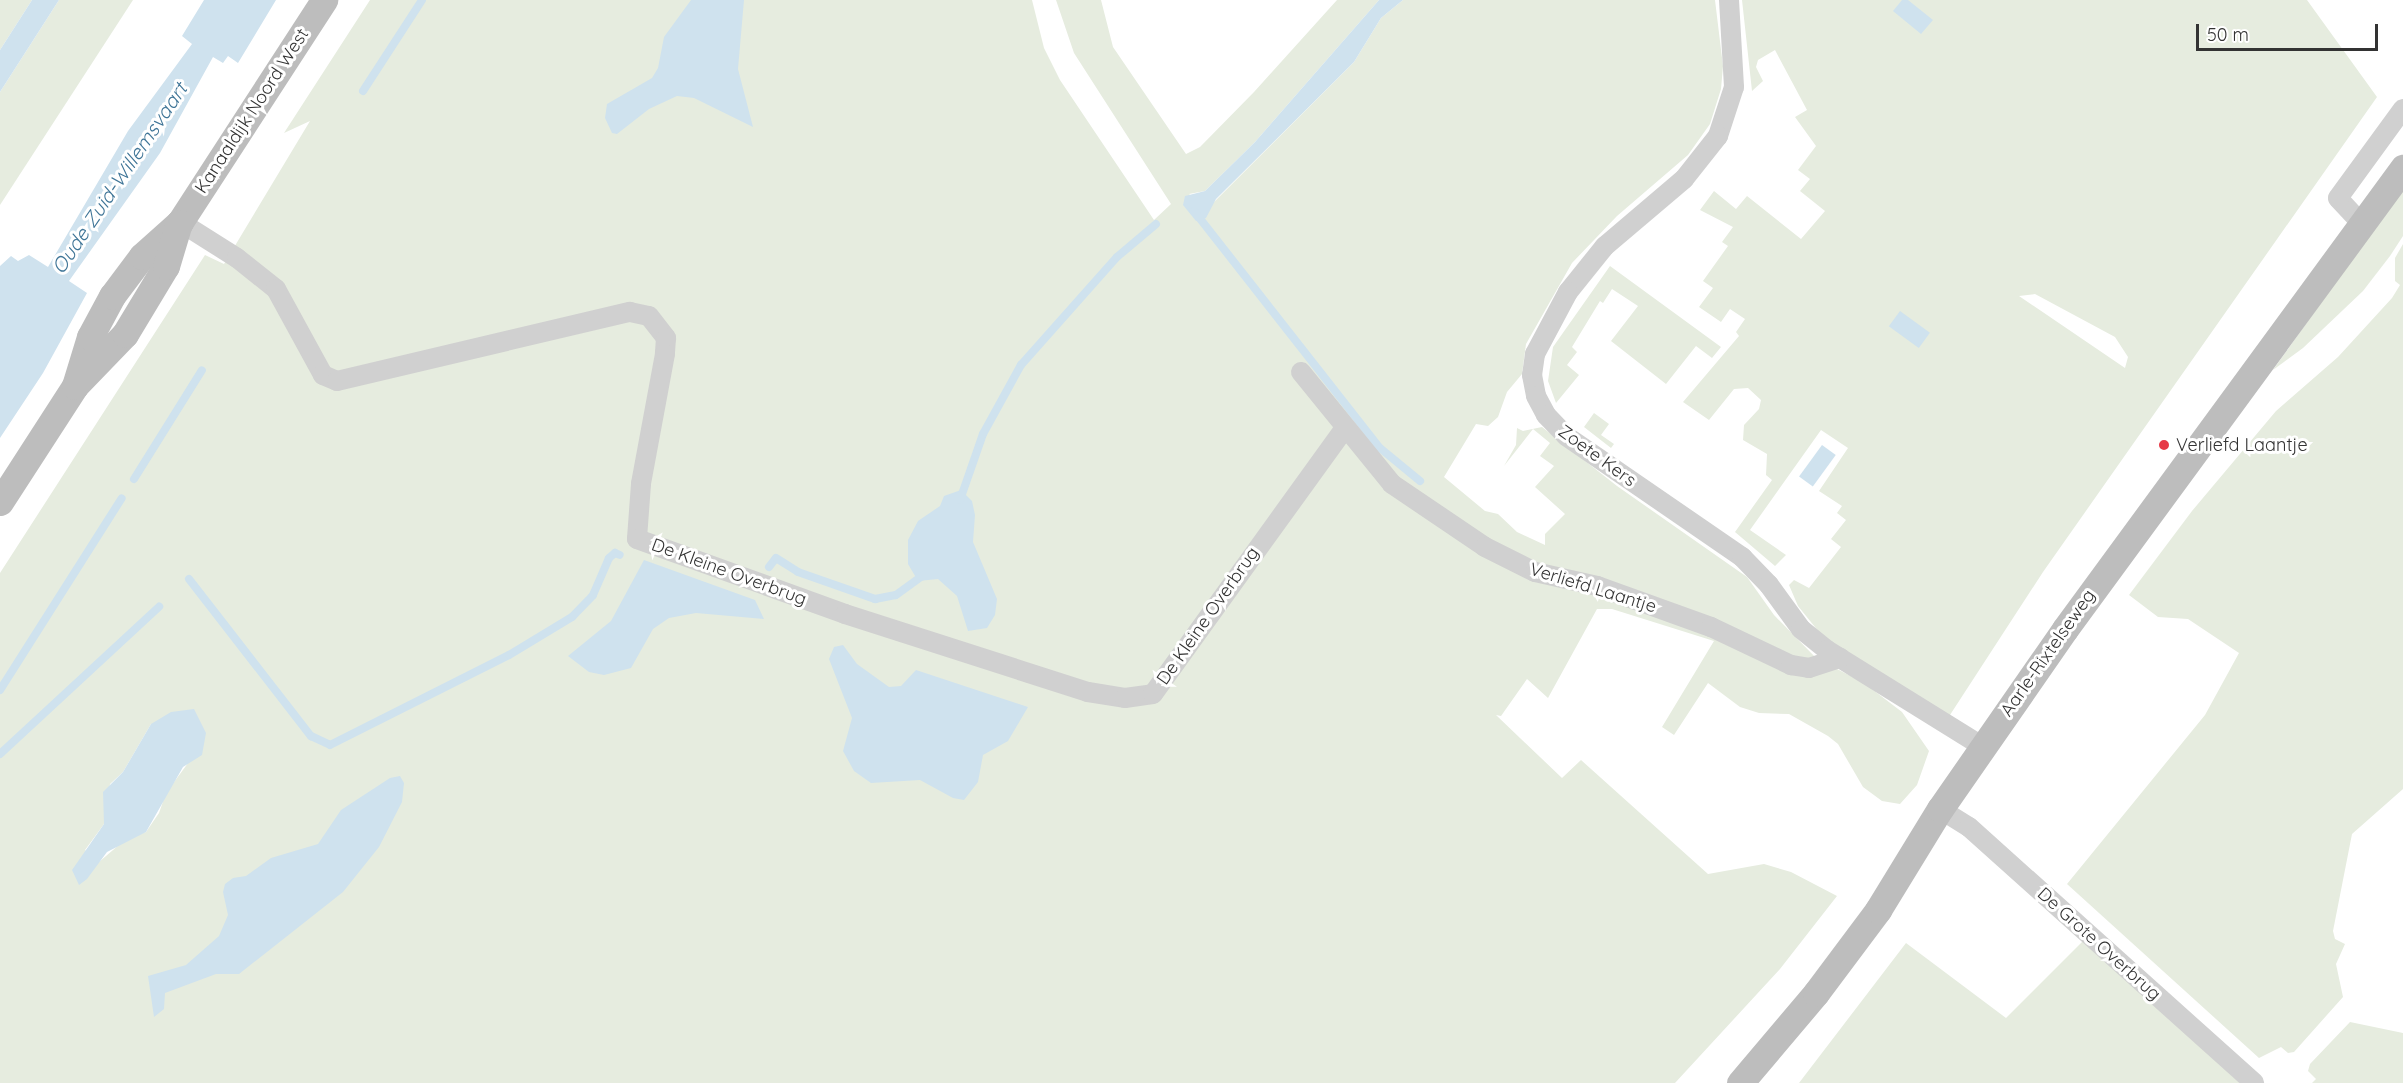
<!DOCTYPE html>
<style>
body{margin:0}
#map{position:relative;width:2403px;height:1083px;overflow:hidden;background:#fff;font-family:Quicksand,sans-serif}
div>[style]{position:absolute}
.green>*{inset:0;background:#e6ecdf}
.water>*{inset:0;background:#cfe2ee;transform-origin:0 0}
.stream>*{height:8px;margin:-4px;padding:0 4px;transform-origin:4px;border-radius:4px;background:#cfe2ee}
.street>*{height:20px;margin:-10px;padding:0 10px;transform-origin:10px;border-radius:10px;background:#d0d0d0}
.secondary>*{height:27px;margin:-13.5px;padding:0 13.5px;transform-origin:13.5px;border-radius:13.5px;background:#bdbdbd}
.dots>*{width:16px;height:16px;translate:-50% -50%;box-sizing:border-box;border:3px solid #fff;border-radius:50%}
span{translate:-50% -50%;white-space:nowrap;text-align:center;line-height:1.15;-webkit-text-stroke:6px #fff;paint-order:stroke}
.street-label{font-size:18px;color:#333}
.poi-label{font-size:18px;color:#333}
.left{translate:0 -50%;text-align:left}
.water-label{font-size:20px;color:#3f7597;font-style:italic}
.scale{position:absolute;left:2196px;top:24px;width:182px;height:27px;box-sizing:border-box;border:3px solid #333;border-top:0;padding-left:8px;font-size:18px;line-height:21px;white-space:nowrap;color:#333;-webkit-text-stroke:4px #fff;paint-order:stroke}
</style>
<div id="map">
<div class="green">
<i style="clip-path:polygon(0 0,32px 0,0 50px)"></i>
<i style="clip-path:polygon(59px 0,133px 0,0 205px,0 92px)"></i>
<i style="clip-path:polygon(evenodd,370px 0,1032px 0,1044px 48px,1060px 80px,1154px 220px,1171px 204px,1074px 53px,1056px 0,1101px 0,1113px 47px,1186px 154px,1200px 147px,1254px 92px,1337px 0,1379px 0,1255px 142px,1205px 191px,1189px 194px,1207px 209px,1354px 62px,1381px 18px,1403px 0,1715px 0,1723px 66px,1721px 89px,1710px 124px,1688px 155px,1617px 216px,1572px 263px,1526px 344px,1522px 374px,1507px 392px,1498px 417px,1488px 426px,1476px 424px,1444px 477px,1485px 511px,1498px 514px,1517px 532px,1545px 545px,1545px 534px,1565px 514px,1535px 487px,1554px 466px,1540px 456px,1550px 443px,1533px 429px,1504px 466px,1516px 445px,1517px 428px,1523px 431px,1542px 427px,1617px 486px,1747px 577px,1774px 615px,1816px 658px,1864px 683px,1902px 712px,1929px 751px,1917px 785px,1900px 804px,1882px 801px,1863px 787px,1838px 744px,1828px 736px,1789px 714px,1759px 713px,1740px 707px,1708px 683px,1674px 735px,1662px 727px,1714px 641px,1612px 609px,1597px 609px,1548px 698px,1527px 679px,1501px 716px,1496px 715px,1562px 778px,1581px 760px,1708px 874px,1764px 864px,1791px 872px,1837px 896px,1780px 969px,1675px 1083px,0 1083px,0 573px,205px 255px,224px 264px,310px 121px,284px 133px,370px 0,151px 724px,191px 759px,166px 793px,159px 813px,146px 832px,127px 838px,99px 862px,85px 850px,104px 824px,110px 784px,123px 772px,151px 724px)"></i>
<i style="clip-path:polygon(evenodd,1742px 0,2307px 0,2377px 97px,2043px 572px,1948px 718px,1823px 637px,1798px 606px,1789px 585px,1794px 580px,1809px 588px,1841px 547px,1831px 539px,1846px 520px,1837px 513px,1842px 506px,1819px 491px,1848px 448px,1821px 430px,1750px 530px,1786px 555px,1775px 566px,1735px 532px,1772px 480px,1766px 475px,1767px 454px,1743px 440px,1744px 425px,1759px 409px,1761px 400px,1748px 388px,1734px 389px,1709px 420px,1683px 402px,1739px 336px,1736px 332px,1745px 319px,1730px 309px,1721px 322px,1699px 307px,1713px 288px,1703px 281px,1728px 246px,1722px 242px,1733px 227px,1700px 210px,1714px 191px,1736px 209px,1747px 196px,1801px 239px,1825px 211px,1800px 191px,1810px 179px,1798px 170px,1816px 146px,1795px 117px,1807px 110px,1775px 50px,1758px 60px,1756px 67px,1763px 81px,1752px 91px,1742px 0,2035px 294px,2115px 337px,2128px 357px,2125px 368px,2019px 296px,2035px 294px)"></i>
<i style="clip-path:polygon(2403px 188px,2403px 236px,2390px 256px,2363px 291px,2303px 348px,2273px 370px)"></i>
<i style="clip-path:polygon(2403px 244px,2403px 789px,2352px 834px,2333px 931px,2335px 939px,2345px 944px,2336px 964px,2343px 997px,2294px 1052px,2288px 1053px,2281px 1047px,2259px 1058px,2067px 884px,2205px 715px,2239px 653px,2188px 619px,2158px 617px,2129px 595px,2192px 511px,2276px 411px,2338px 357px,2392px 298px,2400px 285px,2395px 281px,2395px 258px)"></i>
<i style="clip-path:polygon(1610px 266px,1721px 347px,1712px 358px,1696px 346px,1666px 384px,1611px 341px,1638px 306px,1612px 289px,1603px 303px,1600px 301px,1572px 347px,1577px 352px,1567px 365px,1579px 375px,1556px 403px,1548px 381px,1553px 347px)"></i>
<i style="clip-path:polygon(1594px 413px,1609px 424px,1601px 435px,1614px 444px,1611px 448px,1584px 427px)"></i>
<i style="clip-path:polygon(2084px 940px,2240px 1083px,1799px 1083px,1906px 943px,2006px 1018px)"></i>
<i style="clip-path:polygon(2350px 1022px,2403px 1033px,2403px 1083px,2312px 1083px,2316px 1079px,2308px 1071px,2310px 1064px)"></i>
</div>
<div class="water">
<i style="clip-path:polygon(32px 0,59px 0,0 92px,0 50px)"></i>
<i style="clip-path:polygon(204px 0,276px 0,238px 63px,228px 56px,223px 63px,213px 57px,160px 153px,69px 281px,87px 293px,43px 373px,0 438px,0 266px,11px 256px,18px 261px,29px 255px,48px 267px,128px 131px,192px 44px,182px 36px)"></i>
<i style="clip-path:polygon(691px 0,744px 0,738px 69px,753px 127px,694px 98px,677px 96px,649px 109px,617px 134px,612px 133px,605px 118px,607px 104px,652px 78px,658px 68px,664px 37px)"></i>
<i style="clip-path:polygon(1379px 0,1403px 0,1381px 18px,1354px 62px,1216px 199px,1206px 218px,1196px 221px,1183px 205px,1185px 196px,1205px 191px,1255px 142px)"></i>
<i style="clip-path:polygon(1902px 0,1908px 0,1933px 20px,1921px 34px,1893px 11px)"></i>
<i style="left:1900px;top:311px;width:37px;height:19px;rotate:36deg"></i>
<i style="left:1822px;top:445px;width:17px;height:39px;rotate:36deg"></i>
<i style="clip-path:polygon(961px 490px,972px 501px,975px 515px,973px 542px,997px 599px,995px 615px,987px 628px,968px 631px,957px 596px,938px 579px,918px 581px,908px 564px,908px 540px,918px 521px,940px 506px,944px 496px)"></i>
<i style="clip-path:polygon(644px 560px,755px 600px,764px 619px,696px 613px,669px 618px,653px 629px,631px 668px,604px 675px,589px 672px,568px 656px,611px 621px)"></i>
<i style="clip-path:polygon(843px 645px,857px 664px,889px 687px,901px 686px,916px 670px,1028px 707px,1008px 741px,983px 755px,978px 782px,964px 800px,953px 798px,920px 780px,871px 783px,854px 771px,843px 751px,852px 718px,829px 659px,834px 647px)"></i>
<i style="clip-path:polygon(194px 709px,206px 733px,202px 755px,183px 767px,146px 832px,107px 852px,87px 879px,79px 885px,72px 870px,104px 824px,103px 792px,123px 772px,151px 724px,171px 712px)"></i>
<i style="clip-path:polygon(400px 776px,404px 783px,402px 802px,379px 847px,343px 892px,239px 974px,216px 974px,165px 993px,164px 1009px,154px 1017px,148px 976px,186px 965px,219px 936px,228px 915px,223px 892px,225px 884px,233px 878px,246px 876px,271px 858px,318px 844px,341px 810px,390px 778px)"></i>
</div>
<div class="stream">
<i style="left:363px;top:91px;width:108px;rotate:-57deg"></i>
<i style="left:1194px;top:211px;width:301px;rotate:51.9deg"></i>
<i style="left:1380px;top:448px;width:52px;rotate:39.5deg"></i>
<i style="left:134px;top:479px;width:128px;rotate:-58deg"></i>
<i style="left:960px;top:500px;width:70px;rotate:-70.8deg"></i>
<i style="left:983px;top:434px;width:79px;rotate:-61.2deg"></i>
<i style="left:1021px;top:365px;width:144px;rotate:-48.4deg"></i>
<i style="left:1117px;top:257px;width:51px;rotate:-40.2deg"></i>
<i style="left:769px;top:567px;width:11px;rotate:-52deg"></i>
<i style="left:776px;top:558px;width:26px;rotate:32deg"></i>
<i style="left:798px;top:572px;width:82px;rotate:19.3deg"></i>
<i style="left:875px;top:599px;width:21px;rotate:-11deg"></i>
<i style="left:896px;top:595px;width:34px;rotate:-36deg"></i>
<i style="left:189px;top:579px;width:199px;rotate:52.2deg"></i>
<i style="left:311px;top:736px;width:21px;rotate:25deg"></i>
<i style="left:330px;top:745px;width:200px;rotate:-26.7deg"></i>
<i style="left:509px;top:655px;width:74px;rotate:-31.1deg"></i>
<i style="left:572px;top:617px;width:30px;rotate:-46deg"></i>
<i style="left:593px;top:595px;width:40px;rotate:-66.6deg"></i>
<i style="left:609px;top:558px;width:8px;rotate:-40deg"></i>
<i style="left:615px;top:553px;width:5px;rotate:22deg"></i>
<i style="left:0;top:690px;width:227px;rotate:-57.6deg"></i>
<i style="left:0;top:754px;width:217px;rotate:-42.8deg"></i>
</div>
<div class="street">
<i style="left:1729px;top:0;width:87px;rotate:86.7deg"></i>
<i style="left:1734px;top:87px;width:52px;rotate:108.1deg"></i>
<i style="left:1718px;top:136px;width:55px;rotate:128.3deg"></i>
<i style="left:1684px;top:179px;width:104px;rotate:139.7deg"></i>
<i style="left:1605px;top:246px;width:59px;rotate:128.8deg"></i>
<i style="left:1568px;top:292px;width:70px;rotate:118deg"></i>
<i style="left:1535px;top:354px;width:21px;rotate:98deg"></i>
<i style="left:1532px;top:375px;width:21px;rotate:79deg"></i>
<i style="left:1536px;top:396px;width:21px;rotate:62deg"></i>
<i style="left:1546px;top:415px;width:29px;rotate:46deg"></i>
<i style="left:1566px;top:436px;width:214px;rotate:34.5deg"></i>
<i style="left:1742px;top:557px;width:39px;rotate:46deg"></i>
<i style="left:1769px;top:585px;width:54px;rotate:54deg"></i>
<i style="left:1801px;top:629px;width:33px;rotate:39deg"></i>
<i style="left:1827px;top:650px;width:182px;rotate:31.8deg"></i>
<i style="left:180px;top:222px;width:67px;rotate:32.3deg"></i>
<i style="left:237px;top:258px;width:50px;rotate:38.5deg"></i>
<i style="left:276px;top:289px;width:98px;rotate:61.3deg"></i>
<i style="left:323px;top:375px;width:15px;rotate:23deg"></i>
<i style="left:337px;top:381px;width:301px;rotate:-13.3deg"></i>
<i style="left:630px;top:312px;width:19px;rotate:12deg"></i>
<i style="left:649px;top:316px;width:28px;rotate:52deg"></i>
<i style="left:666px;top:338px;width:16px;rotate:94deg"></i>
<i style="left:665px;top:354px;width:132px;rotate:100.5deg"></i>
<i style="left:641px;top:484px;width:55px;rotate:94.2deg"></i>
<i style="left:637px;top:539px;width:221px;rotate:19.8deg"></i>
<i style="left:845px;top:614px;width:255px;rotate:17.8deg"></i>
<i style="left:1088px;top:692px;width:37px;rotate:9deg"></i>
<i style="left:1125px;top:698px;width:28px;rotate:-8deg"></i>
<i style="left:1153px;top:694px;width:327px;rotate:-54.2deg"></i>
<i style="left:2362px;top:224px;width:35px;rotate:-133deg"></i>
<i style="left:2338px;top:198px;width:110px;rotate:-53.9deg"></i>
<i style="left:1301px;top:372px;width:144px;rotate:50.9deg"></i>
<i style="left:1392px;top:484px;width:112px;rotate:34.1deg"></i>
<i style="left:1485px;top:547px;width:56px;rotate:26.6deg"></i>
<i style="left:1535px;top:572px;width:64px;rotate:12.7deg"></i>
<i style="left:1597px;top:586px;width:121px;rotate:19.8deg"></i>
<i style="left:1711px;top:627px;width:89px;rotate:25.4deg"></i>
<i style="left:1791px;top:665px;width:18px;rotate:9deg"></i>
<i style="left:1809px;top:668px;width:33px;rotate:-18deg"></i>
<i style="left:1940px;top:809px;width:34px;rotate:32deg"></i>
<i style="left:1969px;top:827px;width:383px;rotate:41.9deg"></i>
</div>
<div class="secondary">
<i style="left:75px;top:386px;width:51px;rotate:-73deg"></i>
<i style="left:90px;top:337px;width:47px;rotate:-61.8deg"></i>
<i style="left:112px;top:296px;width:50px;rotate:-53.1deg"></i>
<i style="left:142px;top:256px;width:51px;rotate:-41.8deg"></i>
<i style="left:180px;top:222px;width:265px;rotate:-57deg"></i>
<i style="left:0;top:502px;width:138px;rotate:-57.1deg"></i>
<i style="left:75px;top:386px;width:72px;rotate:-46.1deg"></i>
<i style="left:125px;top:334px;width:79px;rotate:-58.9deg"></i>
<i style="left:166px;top:266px;width:45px;rotate:-73.2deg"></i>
<i style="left:1740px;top:1083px;width:118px;rotate:-49.8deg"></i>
<i style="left:1816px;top:993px;width:104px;rotate:-53.2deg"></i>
<i style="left:1878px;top:910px;width:119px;rotate:-58.5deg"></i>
<i style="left:1940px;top:809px;width:219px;rotate:-55.2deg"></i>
<i style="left:2065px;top:629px;width:572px;rotate:-53.75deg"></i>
</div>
<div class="dots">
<i style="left:2164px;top:445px;background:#e63946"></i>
</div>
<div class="street-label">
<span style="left:252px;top:111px;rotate:-57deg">Kanaaldijk Noord West</span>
<span style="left:1597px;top:456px;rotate:36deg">Zoete Kers</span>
<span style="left:729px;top:572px;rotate:20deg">De Kleine Overbrug</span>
<span style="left:1593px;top:588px;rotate:17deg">Verliefd Laantje</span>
<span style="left:1208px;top:616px;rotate:-55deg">De Kleine Overbrug</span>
<span style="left:2048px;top:653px;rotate:-55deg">Aarle-Rixtelseweg</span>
<span style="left:2099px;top:944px;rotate:42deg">De Grote Overbrug</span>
</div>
<div class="poi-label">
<span class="left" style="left:2176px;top:445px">Verliefd Laantje</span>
</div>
<div class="water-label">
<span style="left:119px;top:178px;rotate:-56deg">Oude Zuid-Willemsvaart</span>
</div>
<div class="scale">50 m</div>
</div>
